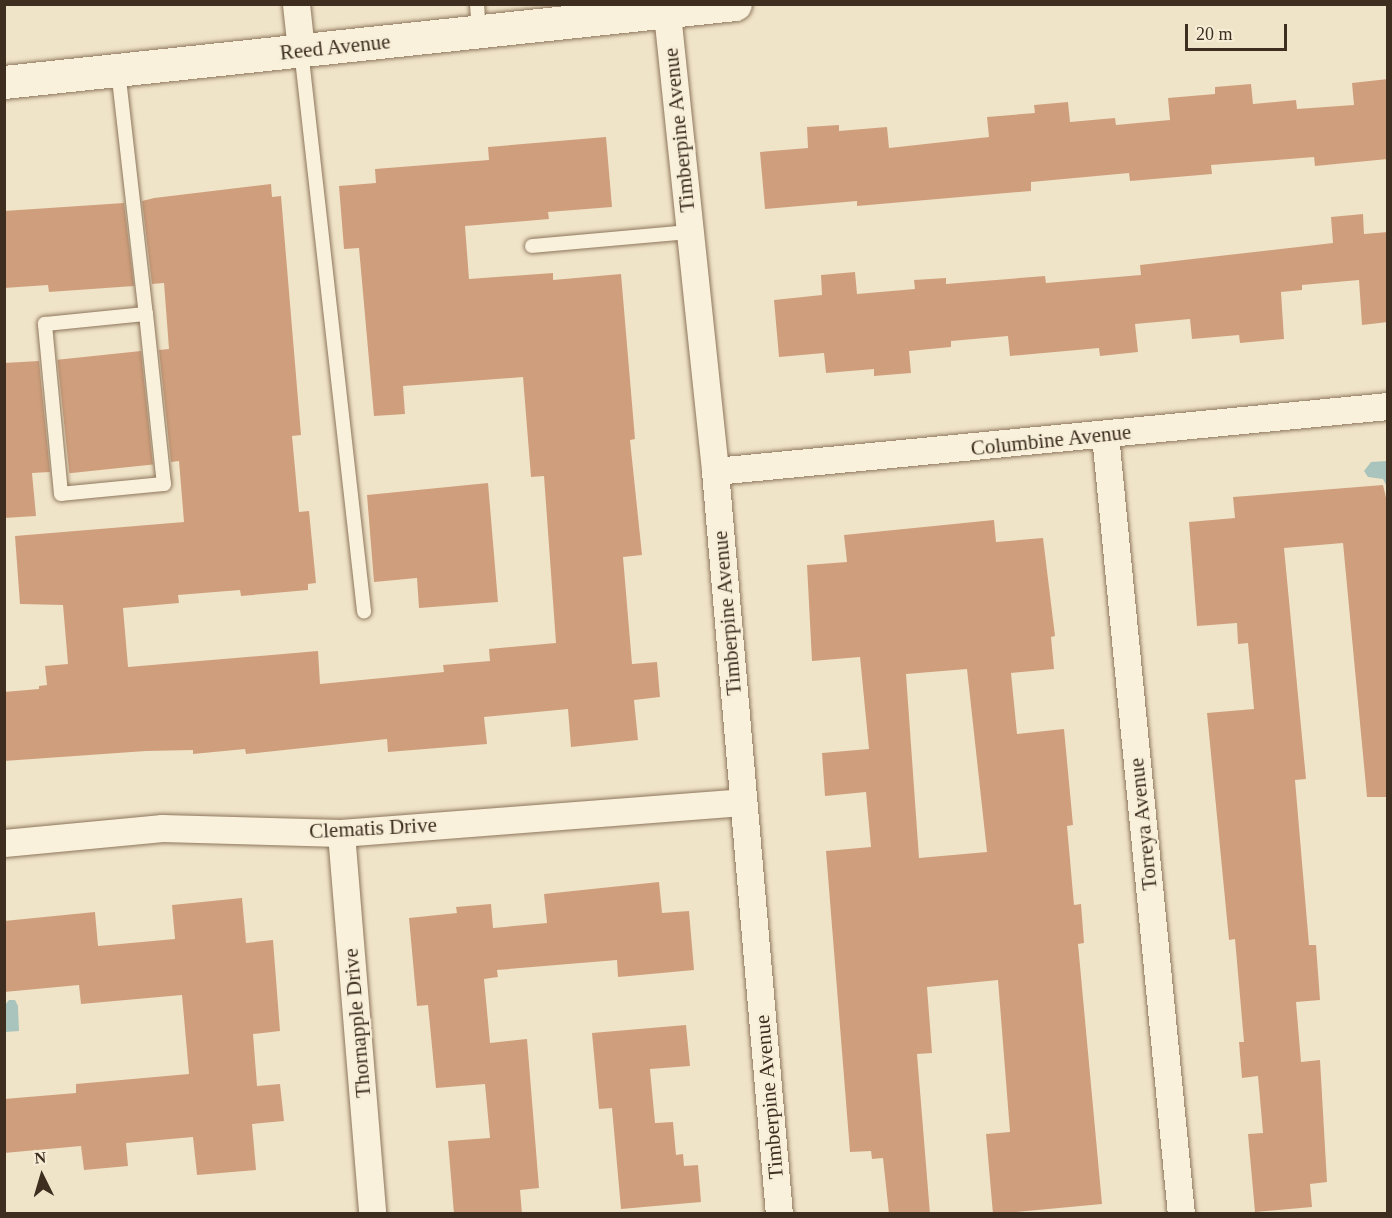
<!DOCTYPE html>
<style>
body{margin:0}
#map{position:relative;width:1392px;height:1218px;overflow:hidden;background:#f0e4c8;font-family:Georgia,serif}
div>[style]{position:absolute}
.water>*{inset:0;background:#a9c4bc}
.building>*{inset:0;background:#cf9f7d;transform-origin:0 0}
.roads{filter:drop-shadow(0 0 2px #8d765c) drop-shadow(0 0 2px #8d765c)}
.lane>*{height:14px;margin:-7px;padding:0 7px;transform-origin:7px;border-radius:7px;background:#faf1dc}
.street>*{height:27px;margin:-13.5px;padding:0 13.5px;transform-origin:13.5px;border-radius:13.5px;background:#faf1dc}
.secondary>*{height:33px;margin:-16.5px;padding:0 16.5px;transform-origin:16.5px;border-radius:16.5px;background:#faf1dc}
span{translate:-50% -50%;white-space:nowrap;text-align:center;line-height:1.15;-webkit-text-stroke:4.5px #f7eed8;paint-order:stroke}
.street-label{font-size:21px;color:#3d2e20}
.frame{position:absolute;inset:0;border:6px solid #3d2e20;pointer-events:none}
.north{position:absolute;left:12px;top:1146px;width:60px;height:60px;-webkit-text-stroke:4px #f7eed8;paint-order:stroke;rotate:355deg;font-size:16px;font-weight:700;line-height:24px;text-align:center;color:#3d2e20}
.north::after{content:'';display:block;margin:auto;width:21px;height:27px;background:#3d2e20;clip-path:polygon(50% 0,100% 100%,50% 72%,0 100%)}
.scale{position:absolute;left:1185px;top:24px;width:102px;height:27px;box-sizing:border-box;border:3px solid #3d2e20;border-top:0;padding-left:8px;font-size:18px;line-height:21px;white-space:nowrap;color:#3d2e20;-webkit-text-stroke:4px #f7eed8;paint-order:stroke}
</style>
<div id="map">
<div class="water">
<i style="clip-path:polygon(1387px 461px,1388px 461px,1387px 487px,1383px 479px,1368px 477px,1364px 471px,1371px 462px)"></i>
<i style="clip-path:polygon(9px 1000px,15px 1000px,18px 1006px,19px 1031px,5px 1032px,5px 1005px)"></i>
</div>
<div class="building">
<i style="clip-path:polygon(1388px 79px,1388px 159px,1315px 166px,1314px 157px,1211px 165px,1212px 174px,1130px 181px,1129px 173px,1031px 182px,1031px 191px,857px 206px,857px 201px,765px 209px,760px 152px,808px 148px,807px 127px,839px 125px,839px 131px,887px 127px,889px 148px,989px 137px,987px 117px,1035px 113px,1034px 105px,1068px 102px,1070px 122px,1115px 118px,1116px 125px,1170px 120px,1168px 98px,1215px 94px,1215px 87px,1251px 84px,1253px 104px,1296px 100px,1297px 109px,1354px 105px,1352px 83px)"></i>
<i style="clip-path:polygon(606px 137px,612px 207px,548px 212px,549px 219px,465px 226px,469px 279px,553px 273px,553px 280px,621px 274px,635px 439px,630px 440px,642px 555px,623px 557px,632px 664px,657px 662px,660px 697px,634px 700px,638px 740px,571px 747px,568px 709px,484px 717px,487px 744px,388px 752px,387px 739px,246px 754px,245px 749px,193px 754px,193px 750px,146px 751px,4px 761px,4px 692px,39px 689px,39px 686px,47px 685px,45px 666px,68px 664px,63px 605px,20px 604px,15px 536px,184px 522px,179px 461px,171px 462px,159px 350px,169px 349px,164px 283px,152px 284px,142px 201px,154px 198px,271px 184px,272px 197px,281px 196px,301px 435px,292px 436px,299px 512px,309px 511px,316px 583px,308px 584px,308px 590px,241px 596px,240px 590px,178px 595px,179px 603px,123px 608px,128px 667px,318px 651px,320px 684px,444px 672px,443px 665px,490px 661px,489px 649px,556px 643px,544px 476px,531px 477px,523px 377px,403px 386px,405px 414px,374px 416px,359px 248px,344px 249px,339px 186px,376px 183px,375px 169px,489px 160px,488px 147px)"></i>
<i style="clip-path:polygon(124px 203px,134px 286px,49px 292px,48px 285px,4px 288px,4px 211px)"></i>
<i style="clip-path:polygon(1363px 214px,1364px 234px,1388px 232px,1388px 322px,1362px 325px,1359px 280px,1302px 285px,1302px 290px,1281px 292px,1284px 339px,1240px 343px,1239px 335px,1192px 339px,1190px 319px,1135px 324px,1138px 352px,1100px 356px,1099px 348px,1010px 356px,1008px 336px,951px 341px,951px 347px,909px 351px,911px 373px,874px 376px,874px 369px,826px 373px,824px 353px,779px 357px,774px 300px,822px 295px,821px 275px,855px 272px,857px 294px,915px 289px,914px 280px,946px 278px,946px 284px,1045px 276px,1046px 283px,1141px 275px,1140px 265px,1333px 243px,1331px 217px)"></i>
<i style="left:141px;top:351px;width:114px;height:84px;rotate:84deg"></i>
<i style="clip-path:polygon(39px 361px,50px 472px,32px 473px,36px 516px,4px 518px,4px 363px)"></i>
<i style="clip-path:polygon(488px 483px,498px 602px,419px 608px,417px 578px,374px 582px,367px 495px)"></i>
<i style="clip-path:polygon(1383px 485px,1388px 506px,1388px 797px,1367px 797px,1343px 543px,1284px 548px,1306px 779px,1295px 780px,1309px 945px,1316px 945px,1320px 1000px,1296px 1002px,1301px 1062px,1320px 1060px,1327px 1182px,1310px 1184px,1312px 1207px,1255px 1212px,1248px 1134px,1263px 1133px,1258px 1076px,1242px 1078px,1239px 1042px,1244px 1042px,1235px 939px,1229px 940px,1207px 713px,1254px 709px,1248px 643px,1238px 644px,1237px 623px,1197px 626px,1189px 522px,1235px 518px,1233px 497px)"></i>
<i style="clip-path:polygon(evenodd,994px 520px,996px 542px,1043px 538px,1055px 636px,1051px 637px,1054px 669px,1011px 673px,1017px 734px,1064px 729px,1073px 825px,1067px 826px,1074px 905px,1081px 904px,1084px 943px,1078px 944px,1102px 1204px,993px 1214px,986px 1134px,1010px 1132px,998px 980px,927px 987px,932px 1053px,917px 1054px,930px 1214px,889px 1214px,883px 1158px,872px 1159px,871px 1151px,850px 1152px,826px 851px,871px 847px,866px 792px,825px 796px,822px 753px,869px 749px,860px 657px,812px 661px,807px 565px,847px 562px,844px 535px,994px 520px,967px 669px,987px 852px,919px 858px,906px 674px,967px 669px)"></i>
<i style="clip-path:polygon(659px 882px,662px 913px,689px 911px,694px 970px,618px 977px,617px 960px,497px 970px,498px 977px,484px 979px,490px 1043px,527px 1039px,539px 1188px,520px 1190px,522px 1214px,454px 1214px,448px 1141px,490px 1138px,485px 1084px,436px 1088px,428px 1005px,417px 1006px,409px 918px,457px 913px,456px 907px,491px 904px,493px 928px,547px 923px,544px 894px)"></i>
<i style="clip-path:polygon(242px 898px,246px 943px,273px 940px,280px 1031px,253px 1034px,257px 1086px,280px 1084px,284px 1121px,252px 1124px,256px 1170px,197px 1175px,193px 1137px,126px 1143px,128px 1166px,84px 1170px,81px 1146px,4px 1153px,4px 1099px,76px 1093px,76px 1084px,189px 1074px,182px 995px,81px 1004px,79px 985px,4px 992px,4px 921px,95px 912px,98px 946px,175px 939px,172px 905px)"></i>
<i style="clip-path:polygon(686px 1025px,690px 1066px,650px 1069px,655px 1123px,673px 1122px,676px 1155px,683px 1154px,684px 1166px,698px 1165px,701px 1202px,621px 1209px,612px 1108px,599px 1109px,592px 1033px)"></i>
</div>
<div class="roads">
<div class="lane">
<i style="left:477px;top:4px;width:28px;rotate:86deg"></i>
<i style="left:301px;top:50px;width:565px;rotate:83.59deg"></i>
<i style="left:118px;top:70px;width:246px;rotate:83.5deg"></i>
<i style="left:146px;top:314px;width:171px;rotate:84deg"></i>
<i style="left:164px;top:484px;width:103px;rotate:174.5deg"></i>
<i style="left:61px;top:494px;width:171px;rotate:-95.4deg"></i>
<i style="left:45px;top:324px;width:101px;rotate:-5.7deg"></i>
<i style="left:532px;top:246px;width:159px;rotate:-5.1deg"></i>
</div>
<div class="street">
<i style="left:296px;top:4px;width:46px;rotate:83.8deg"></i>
<i style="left:666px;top:4px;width:470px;rotate:84deg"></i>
<i style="left:715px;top:471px;width:746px;rotate:85.08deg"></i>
<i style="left:1105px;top:435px;width:783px;rotate:84.43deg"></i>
<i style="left:715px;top:471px;width:676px;rotate:-5.52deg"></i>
<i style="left:341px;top:833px;width:382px;rotate:85.3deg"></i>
<i style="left:4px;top:843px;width:159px;rotate:-5.4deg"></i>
<i style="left:162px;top:828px;width:179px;rotate:1.6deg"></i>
<i style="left:341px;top:833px;width:402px;rotate:-4.4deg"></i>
</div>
<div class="secondary">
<i style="left:4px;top:82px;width:735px;rotate:-6.09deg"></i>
</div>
</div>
<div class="street-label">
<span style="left:335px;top:47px;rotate:-6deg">Reed Avenue</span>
<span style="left:679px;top:130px;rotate:-96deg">Timberpine Avenue</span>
<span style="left:1051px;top:440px;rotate:-6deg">Columbine Avenue</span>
<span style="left:727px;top:613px;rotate:-95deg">Timberpine Avenue</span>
<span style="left:1143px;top:824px;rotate:-96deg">Torreya Avenue</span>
<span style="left:373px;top:828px;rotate:-3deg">Clematis Drive</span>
<span style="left:357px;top:1023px;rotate:-95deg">Thornapple Drive</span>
<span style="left:769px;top:1097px;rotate:-95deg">Timberpine Avenue</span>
</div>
<div class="frame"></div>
<div class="north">N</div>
<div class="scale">20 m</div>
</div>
